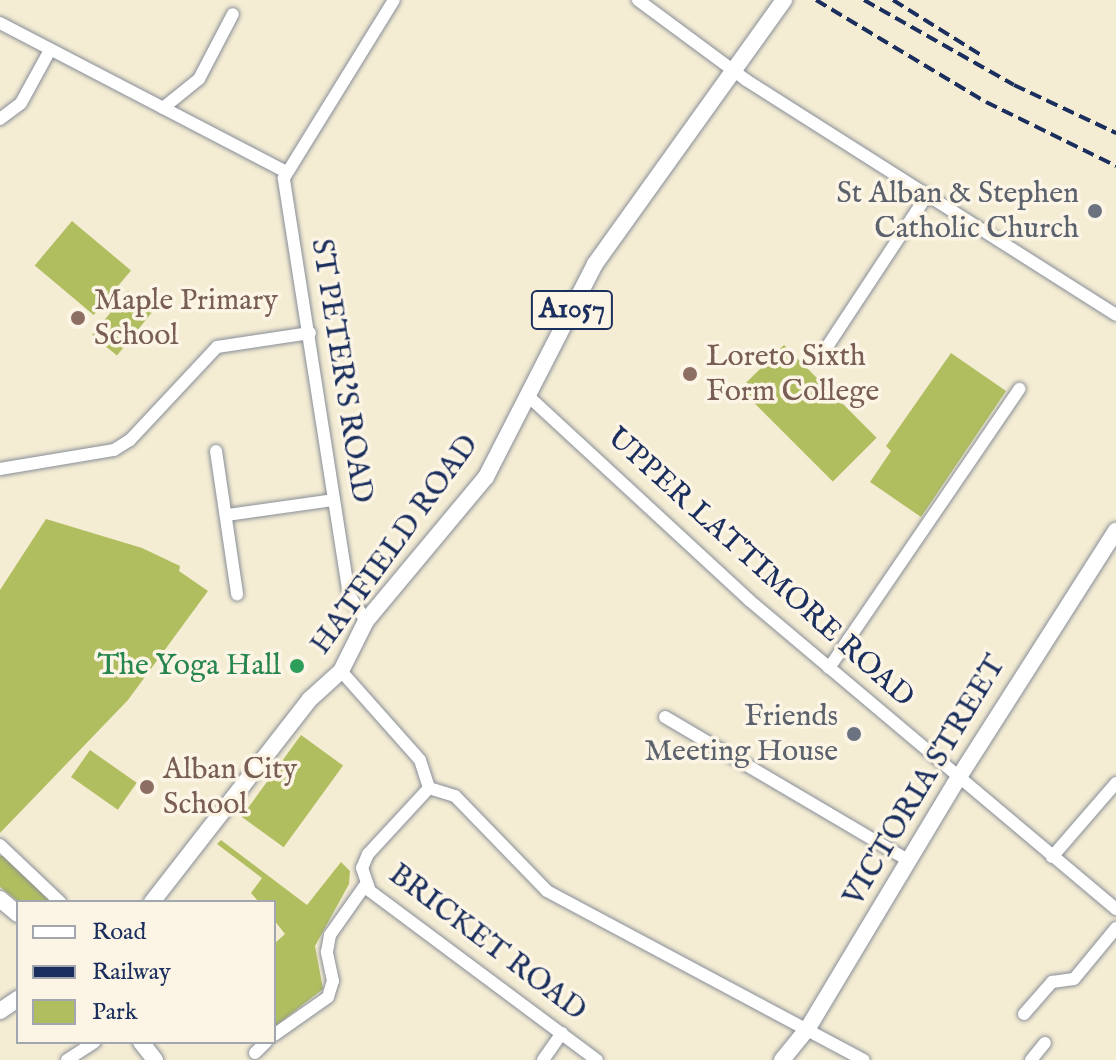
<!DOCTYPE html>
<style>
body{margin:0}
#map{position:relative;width:1116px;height:1060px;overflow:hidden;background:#f4ecd3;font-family:"IM FELL English",serif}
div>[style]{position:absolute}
.green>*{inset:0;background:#b1be60;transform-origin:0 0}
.roads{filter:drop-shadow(0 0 2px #888e98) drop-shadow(0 0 2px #888e98)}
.minor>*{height:12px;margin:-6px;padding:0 6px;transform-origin:6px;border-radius:6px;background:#fff}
.major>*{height:16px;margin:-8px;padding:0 8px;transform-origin:8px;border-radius:8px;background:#fff}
.rail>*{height:4px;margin-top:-2px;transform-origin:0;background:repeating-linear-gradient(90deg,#1b2f5e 0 12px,transparent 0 18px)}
.dots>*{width:22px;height:22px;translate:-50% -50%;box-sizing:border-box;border:4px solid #fcf5e5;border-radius:50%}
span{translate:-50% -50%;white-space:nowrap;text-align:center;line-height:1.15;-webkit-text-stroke:7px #fcf5e5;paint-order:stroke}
.shield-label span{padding:2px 6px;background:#fcf5e5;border:2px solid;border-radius:6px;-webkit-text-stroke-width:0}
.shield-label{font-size:28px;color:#1b2f5e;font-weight:700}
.worship-label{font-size:30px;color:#5b616d}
.right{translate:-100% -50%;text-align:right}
.education-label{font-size:30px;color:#785e54}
.left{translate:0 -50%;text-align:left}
.street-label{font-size:30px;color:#1b2f5e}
.leisure-label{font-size:30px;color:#27864d}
.legend{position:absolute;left:16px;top:900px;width:260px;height:144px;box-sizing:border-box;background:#fcf5e5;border:2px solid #a2a6af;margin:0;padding:10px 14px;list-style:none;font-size:24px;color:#1b2f5e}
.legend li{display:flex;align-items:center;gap:16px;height:40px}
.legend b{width:40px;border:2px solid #a2a6af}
</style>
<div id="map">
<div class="green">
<i style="left:72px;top:221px;width:77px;height:58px;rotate:40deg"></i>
<i style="left:128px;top:291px;width:32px;height:57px;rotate:39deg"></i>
<i style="left:784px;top:345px;width:131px;height:62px;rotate:45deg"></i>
<i style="clip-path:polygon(951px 353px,1006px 391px,921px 517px,870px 482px,891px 451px,886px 446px)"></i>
<i style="clip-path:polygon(46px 519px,142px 548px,180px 566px,179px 571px,208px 591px,128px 700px,0 833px,0 590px)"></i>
<i style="left:301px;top:735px;width:52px;height:101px;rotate:36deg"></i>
<i style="left:90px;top:750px;width:57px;height:33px;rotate:35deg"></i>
<i style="clip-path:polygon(221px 840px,307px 905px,341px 862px,350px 871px,349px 884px,315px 946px,323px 989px,274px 1027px,274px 944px,285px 934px,274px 920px,274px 902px,259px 902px,251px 893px,262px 878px,217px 844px)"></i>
<i style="clip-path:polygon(0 856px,7px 856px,52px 902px,19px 902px,0 887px)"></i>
</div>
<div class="roads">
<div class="minor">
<i style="left:638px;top:0;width:134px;rotate:36.5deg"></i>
<i style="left:746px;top:80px;width:438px;rotate:32.4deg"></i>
<i style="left:0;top:23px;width:322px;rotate:27.5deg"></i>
<i style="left:163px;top:108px;width:46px;rotate:-38.9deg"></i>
<i style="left:199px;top:79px;width:73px;rotate:-62.4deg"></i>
<i style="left:0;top:119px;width:26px;rotate:-37deg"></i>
<i style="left:21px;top:103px;width:60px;rotate:-61.3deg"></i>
<i style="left:821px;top:356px;width:193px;rotate:-56.6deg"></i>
<i style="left:528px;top:396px;width:301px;rotate:42.7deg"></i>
<i style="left:749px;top:600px;width:480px;rotate:40.1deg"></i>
<i style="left:216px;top:451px;width:145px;rotate:81.6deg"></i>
<i style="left:0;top:469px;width:116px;rotate:-9.5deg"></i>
<i style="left:114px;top:450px;width:19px;rotate:-32deg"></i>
<i style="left:130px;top:440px;width:127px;rotate:-46.9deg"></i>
<i style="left:217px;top:347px;width:94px;rotate:-8.6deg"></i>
<i style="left:227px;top:515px;width:108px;rotate:-8deg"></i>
<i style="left:366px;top:621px;width:31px;rotate:-123deg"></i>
<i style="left:349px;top:595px;width:422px;rotate:-98.9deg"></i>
<i style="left:284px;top:178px;width:209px;rotate:-58.3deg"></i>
<i style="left:829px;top:668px;width:338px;rotate:-55.7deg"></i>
<i style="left:341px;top:671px;width:119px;rotate:48.4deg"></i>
<i style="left:420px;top:760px;width:29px;rotate:72deg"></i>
<i style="left:665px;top:717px;width:283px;rotate:30.5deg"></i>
<i style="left:429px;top:788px;width:27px;rotate:17deg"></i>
<i style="left:455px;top:796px;width:132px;rotate:45.9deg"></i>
<i style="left:547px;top:891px;width:359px;rotate:28.1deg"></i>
<i style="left:429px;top:788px;width:90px;rotate:132.7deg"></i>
<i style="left:368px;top:854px;width:15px;rotate:113deg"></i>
<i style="left:362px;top:868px;width:24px;rotate:71deg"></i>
<i style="left:370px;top:891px;width:283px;rotate:36.7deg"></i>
<i style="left:0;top:845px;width:83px;rotate:43.5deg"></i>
<i style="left:1052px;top:857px;width:98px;rotate:-49.1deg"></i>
<i style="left:1024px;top:1014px;width:43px;rotate:-48.8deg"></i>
<i style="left:1052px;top:982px;width:22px;rotate:-8deg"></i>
<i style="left:1074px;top:979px;width:66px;rotate:-50.5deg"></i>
<i style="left:274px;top:1035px;width:66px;rotate:-35.1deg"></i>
<i style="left:328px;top:997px;width:17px;rotate:-73deg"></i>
<i style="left:333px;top:981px;width:30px;rotate:-102deg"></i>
<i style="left:327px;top:952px;width:17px;rotate:-80deg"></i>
<i style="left:330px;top:935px;width:62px;rotate:-54.8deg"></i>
<i style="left:255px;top:1053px;width:16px;rotate:-45deg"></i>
<i style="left:67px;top:1060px;width:33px;rotate:-33deg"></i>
<i style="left:543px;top:1060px;width:33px;rotate:-55deg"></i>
<i style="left:1031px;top:1060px;width:22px;rotate:-51deg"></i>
</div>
<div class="major">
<i style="left:0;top:899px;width:23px;rotate:40deg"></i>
<i style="left:152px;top:902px;width:256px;rotate:-52.1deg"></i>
<i style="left:309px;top:700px;width:43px;rotate:-42.2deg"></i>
<i style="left:341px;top:671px;width:56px;rotate:-63.4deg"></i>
<i style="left:366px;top:621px;width:187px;rotate:-50.2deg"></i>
<i style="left:486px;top:477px;width:239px;rotate:-62.9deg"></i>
<i style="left:595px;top:264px;width:325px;rotate:-54.4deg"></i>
<i style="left:0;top:1011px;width:22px;rotate:-34deg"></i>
<i style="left:141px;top:1042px;width:23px;rotate:52deg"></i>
<i style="left:782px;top:1060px;width:41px;rotate:-50.9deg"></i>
<i style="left:808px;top:1028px;width:293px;rotate:-59deg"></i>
<i style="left:959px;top:777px;width:292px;rotate:-57.5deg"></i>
</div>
</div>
<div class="rail">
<i style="left:816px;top:0;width:198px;rotate:31deg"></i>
<i style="left:986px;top:102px;width:145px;rotate:26.2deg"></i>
<i style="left:864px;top:0;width:172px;rotate:29.5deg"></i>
<i style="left:1014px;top:85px;width:113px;rotate:25.2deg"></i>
<i style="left:893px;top:0;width:104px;rotate:32deg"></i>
</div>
<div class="dots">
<i style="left:1095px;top:211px;background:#6b7280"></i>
<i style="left:78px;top:318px;background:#8d6e63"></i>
<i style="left:690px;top:374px;background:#8d6e63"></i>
<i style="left:297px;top:666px;background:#2e9e5b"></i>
<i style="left:854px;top:734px;background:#6b7280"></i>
<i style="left:147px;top:787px;background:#8d6e63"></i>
</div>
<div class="shield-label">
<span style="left:572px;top:310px">A1057</span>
</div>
<div class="worship-label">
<span class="right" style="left:1079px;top:211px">St Alban &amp; Stephen<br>Catholic Church</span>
<span class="right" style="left:838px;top:734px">Friends<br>Meeting House</span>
</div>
<div class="education-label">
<span class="left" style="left:94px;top:318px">Maple Primary<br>School</span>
<span class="left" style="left:706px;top:374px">Loreto Sixth<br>Form College</span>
<span class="left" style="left:163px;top:787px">Alban City<br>School</span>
</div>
<div class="street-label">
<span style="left:341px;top:371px;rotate:81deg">ST PETER'S ROAD</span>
<span style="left:395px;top:545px;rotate:-54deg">HATFIELD ROAD</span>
<span style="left:760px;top:568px;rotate:42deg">UPPER LATTIMORE ROAD</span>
<span style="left:925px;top:781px;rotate:-59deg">VICTORIA STREET</span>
<span style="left:487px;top:943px;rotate:37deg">BRICKET ROAD</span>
</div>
<div class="leisure-label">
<span class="right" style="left:281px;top:666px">The Yoga Hall</span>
</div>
<ul class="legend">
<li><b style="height:10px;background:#fff"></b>Road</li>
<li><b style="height:10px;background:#1b2f5e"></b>Railway</li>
<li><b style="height:22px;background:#b1be60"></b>Park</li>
</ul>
</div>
